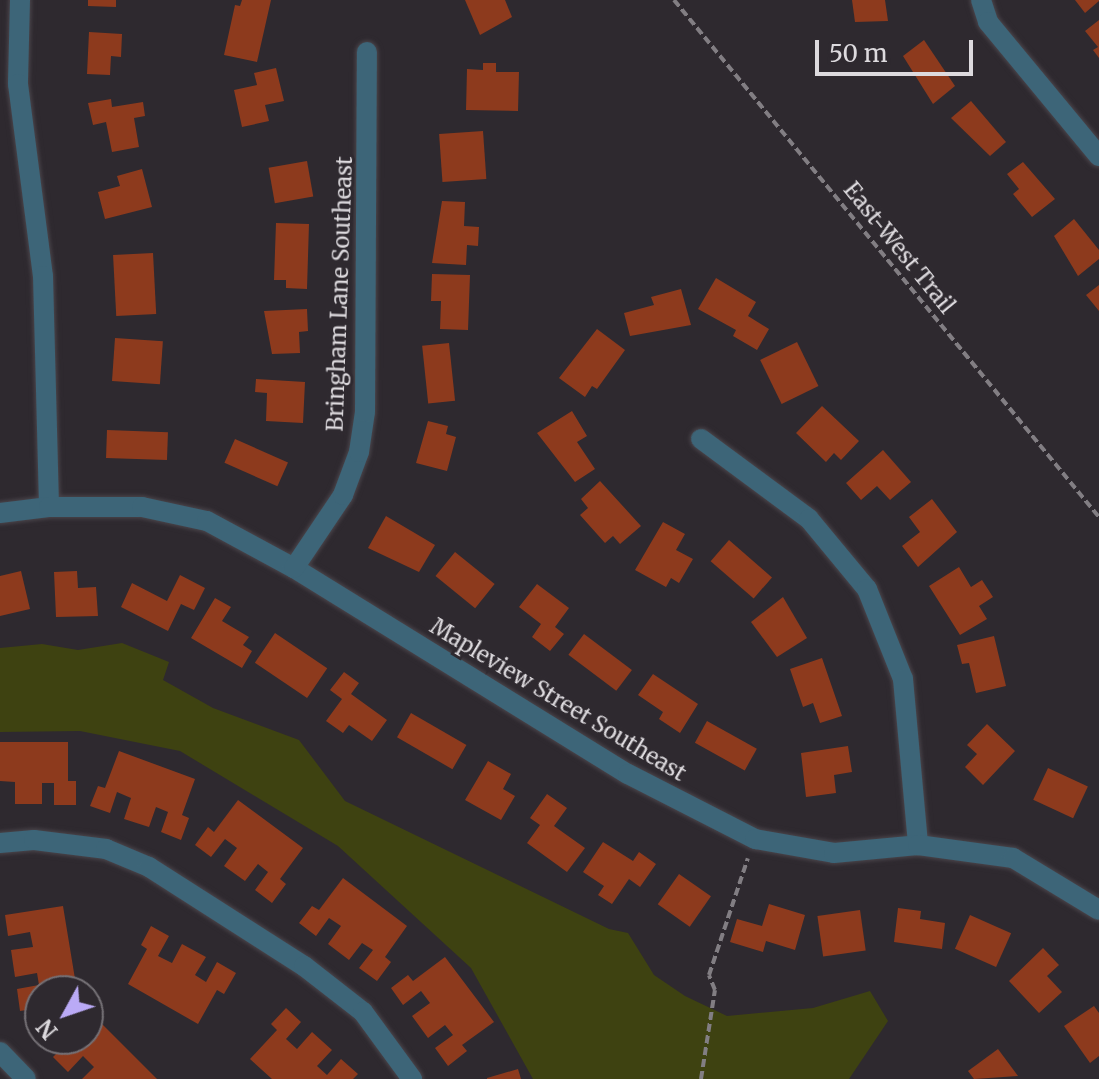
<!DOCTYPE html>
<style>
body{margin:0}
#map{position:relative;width:1099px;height:1079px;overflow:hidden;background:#2e292f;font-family:Merriweather,serif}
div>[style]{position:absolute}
.green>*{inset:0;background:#3e4211}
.building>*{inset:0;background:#8d3a1d;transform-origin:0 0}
.path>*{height:4px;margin-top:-2px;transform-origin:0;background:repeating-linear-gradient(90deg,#827e83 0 8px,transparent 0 12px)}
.roads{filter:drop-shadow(0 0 2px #4a454b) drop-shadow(0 0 2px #4a454b)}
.street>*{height:20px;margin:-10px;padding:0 10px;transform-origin:10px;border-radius:10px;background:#3d6578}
span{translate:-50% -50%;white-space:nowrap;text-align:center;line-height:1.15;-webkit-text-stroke:6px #2e292f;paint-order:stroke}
.street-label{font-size:22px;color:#dddade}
.north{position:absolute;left:24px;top:975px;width:80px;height:80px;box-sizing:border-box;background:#2e292f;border:2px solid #747075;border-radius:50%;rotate:230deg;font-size:22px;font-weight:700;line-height:32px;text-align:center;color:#dddade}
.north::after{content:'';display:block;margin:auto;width:28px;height:36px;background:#baaaf6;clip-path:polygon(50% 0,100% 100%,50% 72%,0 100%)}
.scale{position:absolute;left:815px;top:40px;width:158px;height:36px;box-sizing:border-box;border:4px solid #dddade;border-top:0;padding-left:10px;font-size:24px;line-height:28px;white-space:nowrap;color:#dddade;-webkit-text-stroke:6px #2e292f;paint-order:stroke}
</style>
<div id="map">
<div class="green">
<i style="clip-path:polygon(122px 643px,169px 662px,163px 680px,213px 708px,299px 740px,345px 801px,609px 929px,628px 933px,654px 975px,685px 996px,727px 1016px,813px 1008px,870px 991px,888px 1021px,849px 1079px,533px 1079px,471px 968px,338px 846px,180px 751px,80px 731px,0 732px,0 648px,42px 644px,78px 650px)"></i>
</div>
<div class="building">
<i style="clip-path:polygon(88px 0,116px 0,116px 7px,88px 6px)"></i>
<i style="clip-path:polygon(242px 0,271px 0,257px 62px,224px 55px,235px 5px,240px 6px)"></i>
<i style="clip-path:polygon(465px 0,505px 0,512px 17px,480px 35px)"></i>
<i style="clip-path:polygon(852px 0,885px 0,888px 21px,855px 22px)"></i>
<i style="clip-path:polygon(1075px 0,1099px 0,1099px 1px,1085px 13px)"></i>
<i style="clip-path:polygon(1099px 20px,1099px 58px,1093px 50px,1098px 47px,1085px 31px)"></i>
<i style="clip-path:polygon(89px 32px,122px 34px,121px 57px,111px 56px,110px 75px,87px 74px)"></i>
<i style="clip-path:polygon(924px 40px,955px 86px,933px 104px,903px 56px)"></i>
<i style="clip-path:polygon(483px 63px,496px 63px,496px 72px,519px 72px,518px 111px,466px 110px,467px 69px,483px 70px)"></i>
<i style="clip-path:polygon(276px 68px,284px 101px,265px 105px,269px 121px,242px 127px,234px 90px,257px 85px,254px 73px)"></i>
<i style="clip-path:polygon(111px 99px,112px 107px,143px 102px,145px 116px,134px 118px,139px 147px,112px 152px,106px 122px,93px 125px,88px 103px)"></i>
<i style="clip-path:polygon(971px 101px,1006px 142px,990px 156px,951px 118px)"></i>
<i style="left:483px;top:131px;width:48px;height:44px;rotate:86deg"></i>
<i style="left:307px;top:161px;width:36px;height:39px;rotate:80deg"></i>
<i style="clip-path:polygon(1023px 162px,1055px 199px,1032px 217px,1013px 194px,1019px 189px,1007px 174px)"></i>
<i style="clip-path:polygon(142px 169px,152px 207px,105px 219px,98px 192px,120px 186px,117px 176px)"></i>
<i style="clip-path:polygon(442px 201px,465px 202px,464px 226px,479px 227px,478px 246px,467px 245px,466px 265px,432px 263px)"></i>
<i style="clip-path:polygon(1074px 219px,1099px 250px,1099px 259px,1078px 276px,1054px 236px)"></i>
<i style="clip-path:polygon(276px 223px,309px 224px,307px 289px,286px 288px,286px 280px,274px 280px)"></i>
<i style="left:153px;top:253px;width:61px;height:40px;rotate:87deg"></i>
<i style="clip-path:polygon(432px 274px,470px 275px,468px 330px,440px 329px,441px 301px,431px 301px)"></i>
<i style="clip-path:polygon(716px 278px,756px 302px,748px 316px,769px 329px,757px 350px,733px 336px,736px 330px,698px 309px)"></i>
<i style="clip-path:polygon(1099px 285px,1099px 311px,1086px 295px)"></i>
<i style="clip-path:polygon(681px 289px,691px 325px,630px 336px,624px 313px,654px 305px,651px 297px)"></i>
<i style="clip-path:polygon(307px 309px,308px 331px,299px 332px,300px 353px,272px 354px,264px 311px)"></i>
<i style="clip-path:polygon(597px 329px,625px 350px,597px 389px,592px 386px,585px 397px,559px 378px)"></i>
<i style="left:115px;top:338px;width:48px;height:43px;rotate:4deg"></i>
<i style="left:797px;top:342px;width:49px;height:41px;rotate:64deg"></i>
<i style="left:449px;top:343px;width:58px;height:27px;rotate:84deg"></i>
<i style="clip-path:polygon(256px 379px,305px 382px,303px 423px,266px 421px,267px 393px,255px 392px)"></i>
<i style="clip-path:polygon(822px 406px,859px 441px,841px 460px,834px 453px,826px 462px,796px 433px)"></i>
<i style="clip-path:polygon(572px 411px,587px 436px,577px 442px,595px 469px,575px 482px,537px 433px)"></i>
<i style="clip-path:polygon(428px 421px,448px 426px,446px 434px,456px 437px,447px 471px,416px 463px)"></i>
<i style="left:107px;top:430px;width:61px;height:28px;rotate:2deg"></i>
<i style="left:235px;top:439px;width:58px;height:26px;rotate:24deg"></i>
<i style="clip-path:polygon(883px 450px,911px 482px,890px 500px,877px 486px,861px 500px,846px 483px)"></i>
<i style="clip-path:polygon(600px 481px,641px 526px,620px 544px,613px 536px,605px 543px,580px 515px,588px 508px,581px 499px)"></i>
<i style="clip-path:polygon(932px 499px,957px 532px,918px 567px,902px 546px,920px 532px,909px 517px)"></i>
<i style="clip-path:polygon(386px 516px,435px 545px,419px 572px,368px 548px)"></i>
<i style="clip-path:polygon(663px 522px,685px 534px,676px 550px,693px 559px,679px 583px,671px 578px,666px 587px,635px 570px)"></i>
<i style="left:729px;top:540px;width:57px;height:28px;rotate:41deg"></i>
<i style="left:455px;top:552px;width:51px;height:31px;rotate:39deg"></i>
<i style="clip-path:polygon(959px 567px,971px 587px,982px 580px,993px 597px,979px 606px,987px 619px,960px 635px,929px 586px)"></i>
<i style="clip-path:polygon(21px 571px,30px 609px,0 616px,0 576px)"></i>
<i style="clip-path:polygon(77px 571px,78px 588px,96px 587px,98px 616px,56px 617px,54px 572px)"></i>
<i style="clip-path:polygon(180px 575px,205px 588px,194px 610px,181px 604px,168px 631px,121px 607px,132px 583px,167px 601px)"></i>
<i style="clip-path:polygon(537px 584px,569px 608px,555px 627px,564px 634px,550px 651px,532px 637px,541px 624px,519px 607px)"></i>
<i style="clip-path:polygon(783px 597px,807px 638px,777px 657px,751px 622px)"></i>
<i style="clip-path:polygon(215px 598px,231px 607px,222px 621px,249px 637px,243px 645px,252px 651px,242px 668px,191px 638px)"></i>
<i style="left:275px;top:633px;width:63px;height:36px;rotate:34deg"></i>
<i style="left:584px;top:634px;width:60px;height:26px;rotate:37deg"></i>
<i style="clip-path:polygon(994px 636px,1006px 686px,976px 693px,969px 663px,962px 664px,957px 645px)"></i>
<i style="clip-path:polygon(822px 658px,842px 716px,820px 723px,813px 703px,803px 707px,790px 669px)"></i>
<i style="clip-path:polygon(344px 672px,359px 683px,351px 694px,387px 720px,372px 741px,349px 725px,343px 733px,326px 721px,342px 699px,330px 690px)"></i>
<i style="clip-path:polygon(653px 674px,698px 704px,680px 733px,659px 719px,663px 712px,638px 695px)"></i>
<i style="left:411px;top:713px;width:64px;height:28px;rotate:30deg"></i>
<i style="left:707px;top:721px;width:57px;height:25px;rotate:29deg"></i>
<i style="clip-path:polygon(987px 724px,1015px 751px,983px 785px,965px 767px,977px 754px,967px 745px)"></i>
<i style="clip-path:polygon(0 742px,68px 742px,68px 781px,76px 781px,76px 805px,54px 805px,54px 783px,42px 783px,42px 804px,15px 804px,15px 782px,0 781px)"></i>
<i style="clip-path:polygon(848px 746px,852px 772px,834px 775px,836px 793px,806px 797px,801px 753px)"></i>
<i style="clip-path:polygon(119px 751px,195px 779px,182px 815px,189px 818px,181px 840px,161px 832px,168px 812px,156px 807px,149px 827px,124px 819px,131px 798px,117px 792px,110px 813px,90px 806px,98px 786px,105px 788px)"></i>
<i style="clip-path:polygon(488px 761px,511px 774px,503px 789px,515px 796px,501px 820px,465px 800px)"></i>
<i style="left:1048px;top:768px;width:44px;height:35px;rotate:25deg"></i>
<i style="clip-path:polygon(547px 794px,567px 808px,554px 826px,585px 848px,567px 872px,527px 843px,540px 825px,530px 818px)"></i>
<i style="clip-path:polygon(238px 800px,303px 848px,280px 879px,286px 884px,272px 903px,255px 890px,268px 872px,258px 864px,245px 881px,224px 866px,237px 848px,225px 839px,211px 857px,195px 845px,208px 827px,214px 832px)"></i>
<i style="clip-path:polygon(603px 842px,633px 861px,639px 852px,656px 864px,640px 887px,629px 879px,612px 904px,598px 895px,604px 886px,583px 872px)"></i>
<i style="left:679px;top:874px;width:39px;height:37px;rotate:35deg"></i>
<i style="clip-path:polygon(343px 878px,407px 926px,385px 957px,391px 962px,377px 981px,359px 968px,373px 950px,362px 943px,349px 960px,328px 944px,341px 926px,329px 918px,316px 936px,299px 923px,312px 906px,319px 910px)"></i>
<i style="clip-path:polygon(769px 904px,805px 915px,795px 950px,766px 941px,763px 952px,730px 942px,737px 919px,762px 926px)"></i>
<i style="clip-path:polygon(63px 906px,77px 991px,40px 991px,40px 1008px,20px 1011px,17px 989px,39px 985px,37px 973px,15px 977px,11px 950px,33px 947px,30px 932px,8px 936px,5px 915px)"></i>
<i style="clip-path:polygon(898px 908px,921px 911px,920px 919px,945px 923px,942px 949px,894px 942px)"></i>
<i style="left:860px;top:910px;width:41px;height:43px;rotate:82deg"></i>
<i style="left:970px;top:915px;width:45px;height:37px;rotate:24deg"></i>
<i style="clip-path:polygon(151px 926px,169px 936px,158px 956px,172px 963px,182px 944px,206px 957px,195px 975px,206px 982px,217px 962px,236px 973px,224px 994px,217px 990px,198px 1024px,128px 984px,147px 949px,141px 945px)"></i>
<i style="clip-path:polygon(1043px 948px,1059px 965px,1047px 976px,1062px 992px,1039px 1013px,1009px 981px)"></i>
<i style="clip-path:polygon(445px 957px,494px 1022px,462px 1045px,467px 1051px,448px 1066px,435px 1048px,453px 1035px,445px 1025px,428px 1038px,412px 1016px,430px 1003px,421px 991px,403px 1005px,391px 988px,408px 975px,413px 981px)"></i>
<i style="clip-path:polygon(1094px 1006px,1099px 1013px,1099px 1056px,1090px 1063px,1064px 1026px)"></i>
<i style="clip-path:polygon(286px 1008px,301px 1022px,286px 1039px,297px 1049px,312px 1032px,332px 1050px,317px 1066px,327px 1075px,341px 1059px,358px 1074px,353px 1079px,272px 1079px,250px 1059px,277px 1030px,271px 1024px)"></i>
<i style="clip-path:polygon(94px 1016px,157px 1079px,82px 1079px,94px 1067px,83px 1056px,68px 1072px,53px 1057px,71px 1039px,88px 1039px,88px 1023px)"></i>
<i style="clip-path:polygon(998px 1049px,1018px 1076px,974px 1079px,968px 1071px)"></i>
<i style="clip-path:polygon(518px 1069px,521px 1079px,487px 1079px,487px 1078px)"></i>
</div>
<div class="path">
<i style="left:674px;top:0;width:669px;rotate:50.58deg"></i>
<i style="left:701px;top:1079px;width:90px;rotate:-81.1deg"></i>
<i style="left:715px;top:990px;width:16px;rotate:-112deg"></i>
<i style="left:709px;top:975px;width:123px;rotate:-71.6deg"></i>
</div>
<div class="roads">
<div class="street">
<i style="left:20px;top:0;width:84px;rotate:91.4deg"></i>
<i style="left:18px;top:84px;width:194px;rotate:82.6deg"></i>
<i style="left:43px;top:276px;width:231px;rotate:88.5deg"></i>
<i style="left:981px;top:0;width:23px;rotate:72deg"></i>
<i style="left:988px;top:22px;width:174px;rotate:50.4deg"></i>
<i style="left:701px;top:439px;width:134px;rotate:36.5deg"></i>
<i style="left:809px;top:519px;width:91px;rotate:50.4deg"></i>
<i style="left:867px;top:589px;width:97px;rotate:68.2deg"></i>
<i style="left:903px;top:679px;width:167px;rotate:84.8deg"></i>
<i style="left:0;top:513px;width:49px;rotate:-7deg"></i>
<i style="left:49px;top:507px;width:93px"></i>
<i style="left:142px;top:507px;width:66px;rotate:12.2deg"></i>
<i style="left:207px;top:521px;width:99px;rotate:28.4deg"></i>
<i style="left:294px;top:568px;width:392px;rotate:31.7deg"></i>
<i style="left:628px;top:774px;width:143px;rotate:27.1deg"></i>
<i style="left:755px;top:839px;width:80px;rotate:10deg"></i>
<i style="left:834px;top:853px;width:84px;rotate:-5.4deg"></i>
<i style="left:918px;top:845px;width:96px;rotate:7.8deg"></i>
<i style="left:1013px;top:858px;width:100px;rotate:31.2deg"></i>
<i style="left:294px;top:568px;width:88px;rotate:-56.1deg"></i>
<i style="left:343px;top:495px;width:46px;rotate:-69.6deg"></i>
<i style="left:359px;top:452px;width:40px;rotate:-81.5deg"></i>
<i style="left:365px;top:412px;width:360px;rotate:-89.7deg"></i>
<i style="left:0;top:843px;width:34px;rotate:-5deg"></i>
<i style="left:34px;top:840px;width:73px;rotate:7.1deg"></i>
<i style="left:106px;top:849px;width:47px;rotate:22.7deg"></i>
<i style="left:149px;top:867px;width:184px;rotate:32.6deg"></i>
<i style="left:304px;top:966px;width:75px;rotate:37.9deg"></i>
<i style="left:363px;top:1012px;width:83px;rotate:53.8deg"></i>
<i style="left:0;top:1052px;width:37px;rotate:46deg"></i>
</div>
</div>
<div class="street-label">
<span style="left:899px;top:248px;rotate:51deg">East-West Trail</span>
<span style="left:340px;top:294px;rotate:-88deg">Bringham Lane Southeast</span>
<span style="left:558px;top:700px;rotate:31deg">Mapleview Street Southeast</span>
</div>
<div class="north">N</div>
<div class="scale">50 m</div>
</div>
